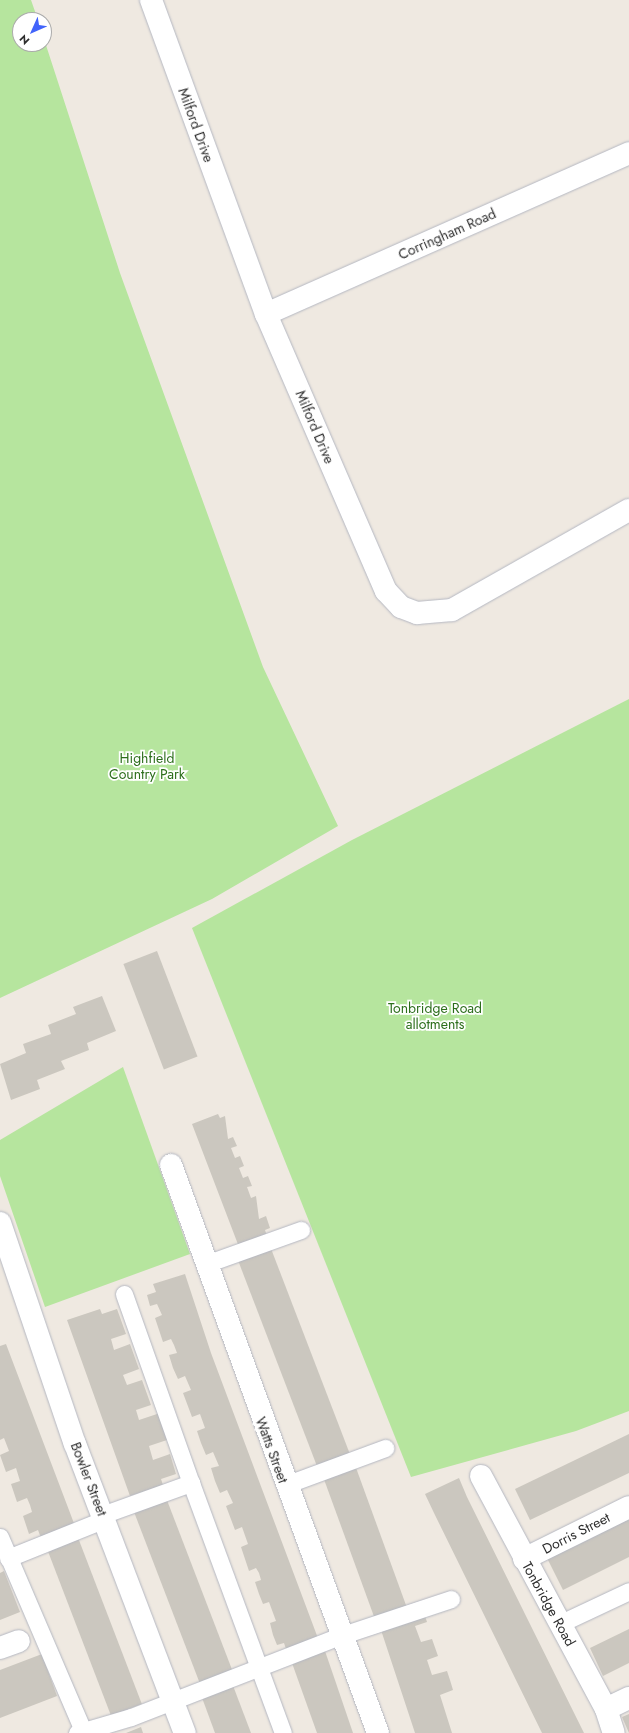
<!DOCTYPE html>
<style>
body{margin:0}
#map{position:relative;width:629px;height:1733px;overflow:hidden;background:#efe9e1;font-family:Jost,sans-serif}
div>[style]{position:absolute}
.green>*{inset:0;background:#b6e59e}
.building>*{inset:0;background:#cbc7bf;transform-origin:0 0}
.roads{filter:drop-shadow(0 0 1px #b4b7c1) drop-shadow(0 0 1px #b4b7c1)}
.lane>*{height:17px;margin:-8.5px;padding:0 8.5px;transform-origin:8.5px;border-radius:8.5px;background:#fff}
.street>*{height:22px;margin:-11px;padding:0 11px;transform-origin:11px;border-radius:11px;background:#fff}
span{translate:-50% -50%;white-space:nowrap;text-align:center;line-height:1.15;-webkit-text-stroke:3.5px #fff;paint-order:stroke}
.street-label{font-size:14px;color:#2e2e2e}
.park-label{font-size:14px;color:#2c6e1b}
.north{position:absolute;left:12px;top:12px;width:40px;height:40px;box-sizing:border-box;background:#fff;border:1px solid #ababab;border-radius:50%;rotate:225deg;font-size:11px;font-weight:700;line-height:16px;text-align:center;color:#2e2e2e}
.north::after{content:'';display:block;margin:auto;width:14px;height:18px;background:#4264fb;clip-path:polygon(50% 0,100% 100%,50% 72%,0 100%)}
</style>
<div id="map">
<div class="green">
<i style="clip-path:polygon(0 0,31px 0,38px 20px,20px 20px,20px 44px,44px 44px,44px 39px,120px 273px,263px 667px,338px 826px,212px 899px,0 998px)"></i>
<i style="clip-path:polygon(629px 699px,629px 1411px,576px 1431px,411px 1477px,192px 928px,352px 840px)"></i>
<i style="clip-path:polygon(123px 1067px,190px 1254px,45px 1307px,0 1176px,0 1140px)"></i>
</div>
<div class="building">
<i style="left:157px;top:951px;width:113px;height:36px;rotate:69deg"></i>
<i style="clip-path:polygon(102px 996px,116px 1031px,87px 1043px,89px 1050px,61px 1061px,65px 1069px,37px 1080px,40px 1089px,11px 1100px,0 1064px,26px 1053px,23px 1044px,51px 1034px,48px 1025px,76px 1014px,73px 1007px)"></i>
<i style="clip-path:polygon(218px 1114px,220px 1118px,225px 1116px,228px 1139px,233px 1137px,237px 1146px,231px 1148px,235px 1158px,240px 1156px,244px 1166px,239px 1168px,243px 1178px,248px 1176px,252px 1186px,247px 1187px,251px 1198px,256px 1196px,259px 1219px,266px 1216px,270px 1228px,265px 1230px,267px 1236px,239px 1247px,192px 1124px)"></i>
<i style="left:270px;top:1246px;width:224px;height:35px;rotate:69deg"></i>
<i style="clip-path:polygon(185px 1274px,211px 1353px,319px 1641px,287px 1652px,284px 1643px,277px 1645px,273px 1635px,270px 1623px,276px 1621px,269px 1602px,263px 1604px,259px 1594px,255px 1582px,261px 1580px,259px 1573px,256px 1568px,249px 1571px,241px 1547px,248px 1544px,242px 1527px,235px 1530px,226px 1506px,233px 1503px,227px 1490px,220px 1493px,215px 1481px,211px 1468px,219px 1466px,213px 1452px,206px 1455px,201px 1443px,197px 1431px,205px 1428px,200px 1414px,192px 1417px,183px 1393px,191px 1390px,185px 1376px,178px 1379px,173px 1368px,169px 1355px,177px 1353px,174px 1345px,171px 1339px,163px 1342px,155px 1318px,162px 1315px,157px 1304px,150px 1306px,147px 1295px,156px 1292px,153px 1284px)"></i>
<i style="clip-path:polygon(100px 1309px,102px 1314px,117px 1309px,126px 1334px,111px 1339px,114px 1350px,130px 1344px,139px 1369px,123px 1375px,127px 1385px,142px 1380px,151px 1405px,136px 1410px,139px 1420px,160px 1413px,170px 1439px,149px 1446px,153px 1460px,170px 1454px,176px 1474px,161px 1479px,163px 1485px,130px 1496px,67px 1320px)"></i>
<i style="clip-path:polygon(6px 1344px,75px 1526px,41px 1538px,38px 1530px,29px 1534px,23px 1516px,32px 1512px,30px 1505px,27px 1498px,17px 1502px,11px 1484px,20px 1481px,16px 1468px,6px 1472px,0 1455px,9px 1451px,4px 1438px,0 1440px,0 1346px)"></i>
<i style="clip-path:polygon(629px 1434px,629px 1473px,530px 1520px,515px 1489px)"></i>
<i style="left:355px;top:1465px;width:150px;height:34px;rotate:70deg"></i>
<i style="clip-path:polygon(459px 1478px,467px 1497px,584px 1733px,542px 1733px,434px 1513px,425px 1494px)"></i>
<i style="left:165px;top:1495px;width:188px;height:35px;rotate:69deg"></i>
<i style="clip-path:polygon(629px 1513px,629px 1557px,563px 1590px,545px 1554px)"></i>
<i style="left:77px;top:1535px;width:181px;height:33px;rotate:69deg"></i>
<i style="clip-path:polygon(4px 1571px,20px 1612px,0 1620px,0 1573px)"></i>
<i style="clip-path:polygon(424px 1613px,427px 1622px,415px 1626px,421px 1642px,432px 1639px,438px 1656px,427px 1660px,432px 1675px,447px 1671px,450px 1680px,453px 1690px,440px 1695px,452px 1733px,415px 1733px,380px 1627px)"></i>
<i style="clip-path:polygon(629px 1629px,629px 1663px,603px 1676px,590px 1648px)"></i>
<i style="clip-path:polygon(325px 1651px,337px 1686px,353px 1733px,317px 1733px,292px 1663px)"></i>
<i style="clip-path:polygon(42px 1654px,57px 1696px,0 1718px,0 1670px)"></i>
<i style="clip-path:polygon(232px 1683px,251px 1733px,215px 1733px,201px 1695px)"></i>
<i style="clip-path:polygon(629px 1714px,629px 1733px,622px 1717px)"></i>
<i style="clip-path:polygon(141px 1727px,143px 1733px,126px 1733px)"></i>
</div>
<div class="roads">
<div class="lane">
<i style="left:206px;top:1264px;width:101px;rotate:-19.7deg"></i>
<i style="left:124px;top:1294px;width:201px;rotate:70.5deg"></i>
<i style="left:285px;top:1485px;width:107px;rotate:-20.3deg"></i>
<i style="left:102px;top:1515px;width:95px;rotate:-19.8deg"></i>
<i style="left:191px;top:1483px;width:266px;rotate:69.8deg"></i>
<i style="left:0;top:1537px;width:213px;rotate:66.8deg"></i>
<i style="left:8px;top:1558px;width:105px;rotate:-21.9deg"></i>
<i style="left:559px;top:1624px;width:77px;rotate:-25.2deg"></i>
<i style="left:77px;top:1733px;width:56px;rotate:-16.5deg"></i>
<i style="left:131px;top:1717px;width:224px;rotate:-21.2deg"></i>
<i style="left:340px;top:1636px;width:117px;rotate:-18.4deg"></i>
</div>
<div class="street">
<i style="left:151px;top:0;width:334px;rotate:69.9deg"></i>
<i style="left:266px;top:314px;width:302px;rotate:66.6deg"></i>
<i style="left:386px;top:591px;width:22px;rotate:47deg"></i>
<i style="left:401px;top:607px;width:17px;rotate:21deg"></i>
<i style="left:417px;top:613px;width:35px;rotate:-5deg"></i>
<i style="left:452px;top:610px;width:203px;rotate:-29.5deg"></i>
<i style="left:266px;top:314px;width:397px;rotate:-23.9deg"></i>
<i style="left:171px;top:1165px;width:605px;rotate:69.98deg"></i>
<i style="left:0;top:1223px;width:233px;rotate:71.3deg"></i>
<i style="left:75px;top:1444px;width:309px;rotate:69.2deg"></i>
<i style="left:481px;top:1476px;width:264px;rotate:61.8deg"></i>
<i style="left:606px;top:1709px;width:25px;rotate:72deg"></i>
<i style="left:524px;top:1559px;width:117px;rotate:-26.3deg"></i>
<i style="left:0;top:1648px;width:20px;rotate:-20deg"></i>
<i style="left:606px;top:1709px;width:25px;rotate:-26deg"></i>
</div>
</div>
<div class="street-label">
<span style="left:196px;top:125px;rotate:70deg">Milford Drive</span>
<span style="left:447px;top:234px;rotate:-24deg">Corringham Road</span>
<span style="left:315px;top:427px;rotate:67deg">Milford Drive</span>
<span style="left:272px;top:1450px;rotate:70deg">Watts Street</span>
<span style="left:89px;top:1479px;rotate:69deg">Bowler Street</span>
<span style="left:576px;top:1533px;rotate:-27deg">Dorris Street</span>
<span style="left:549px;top:1604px;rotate:61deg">Tonbridge Road</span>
</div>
<div class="park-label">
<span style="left:147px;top:766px">Highfield<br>Country Park</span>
<span style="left:435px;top:1016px">Tonbridge Road<br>allotments</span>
</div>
<div class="north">N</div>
</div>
